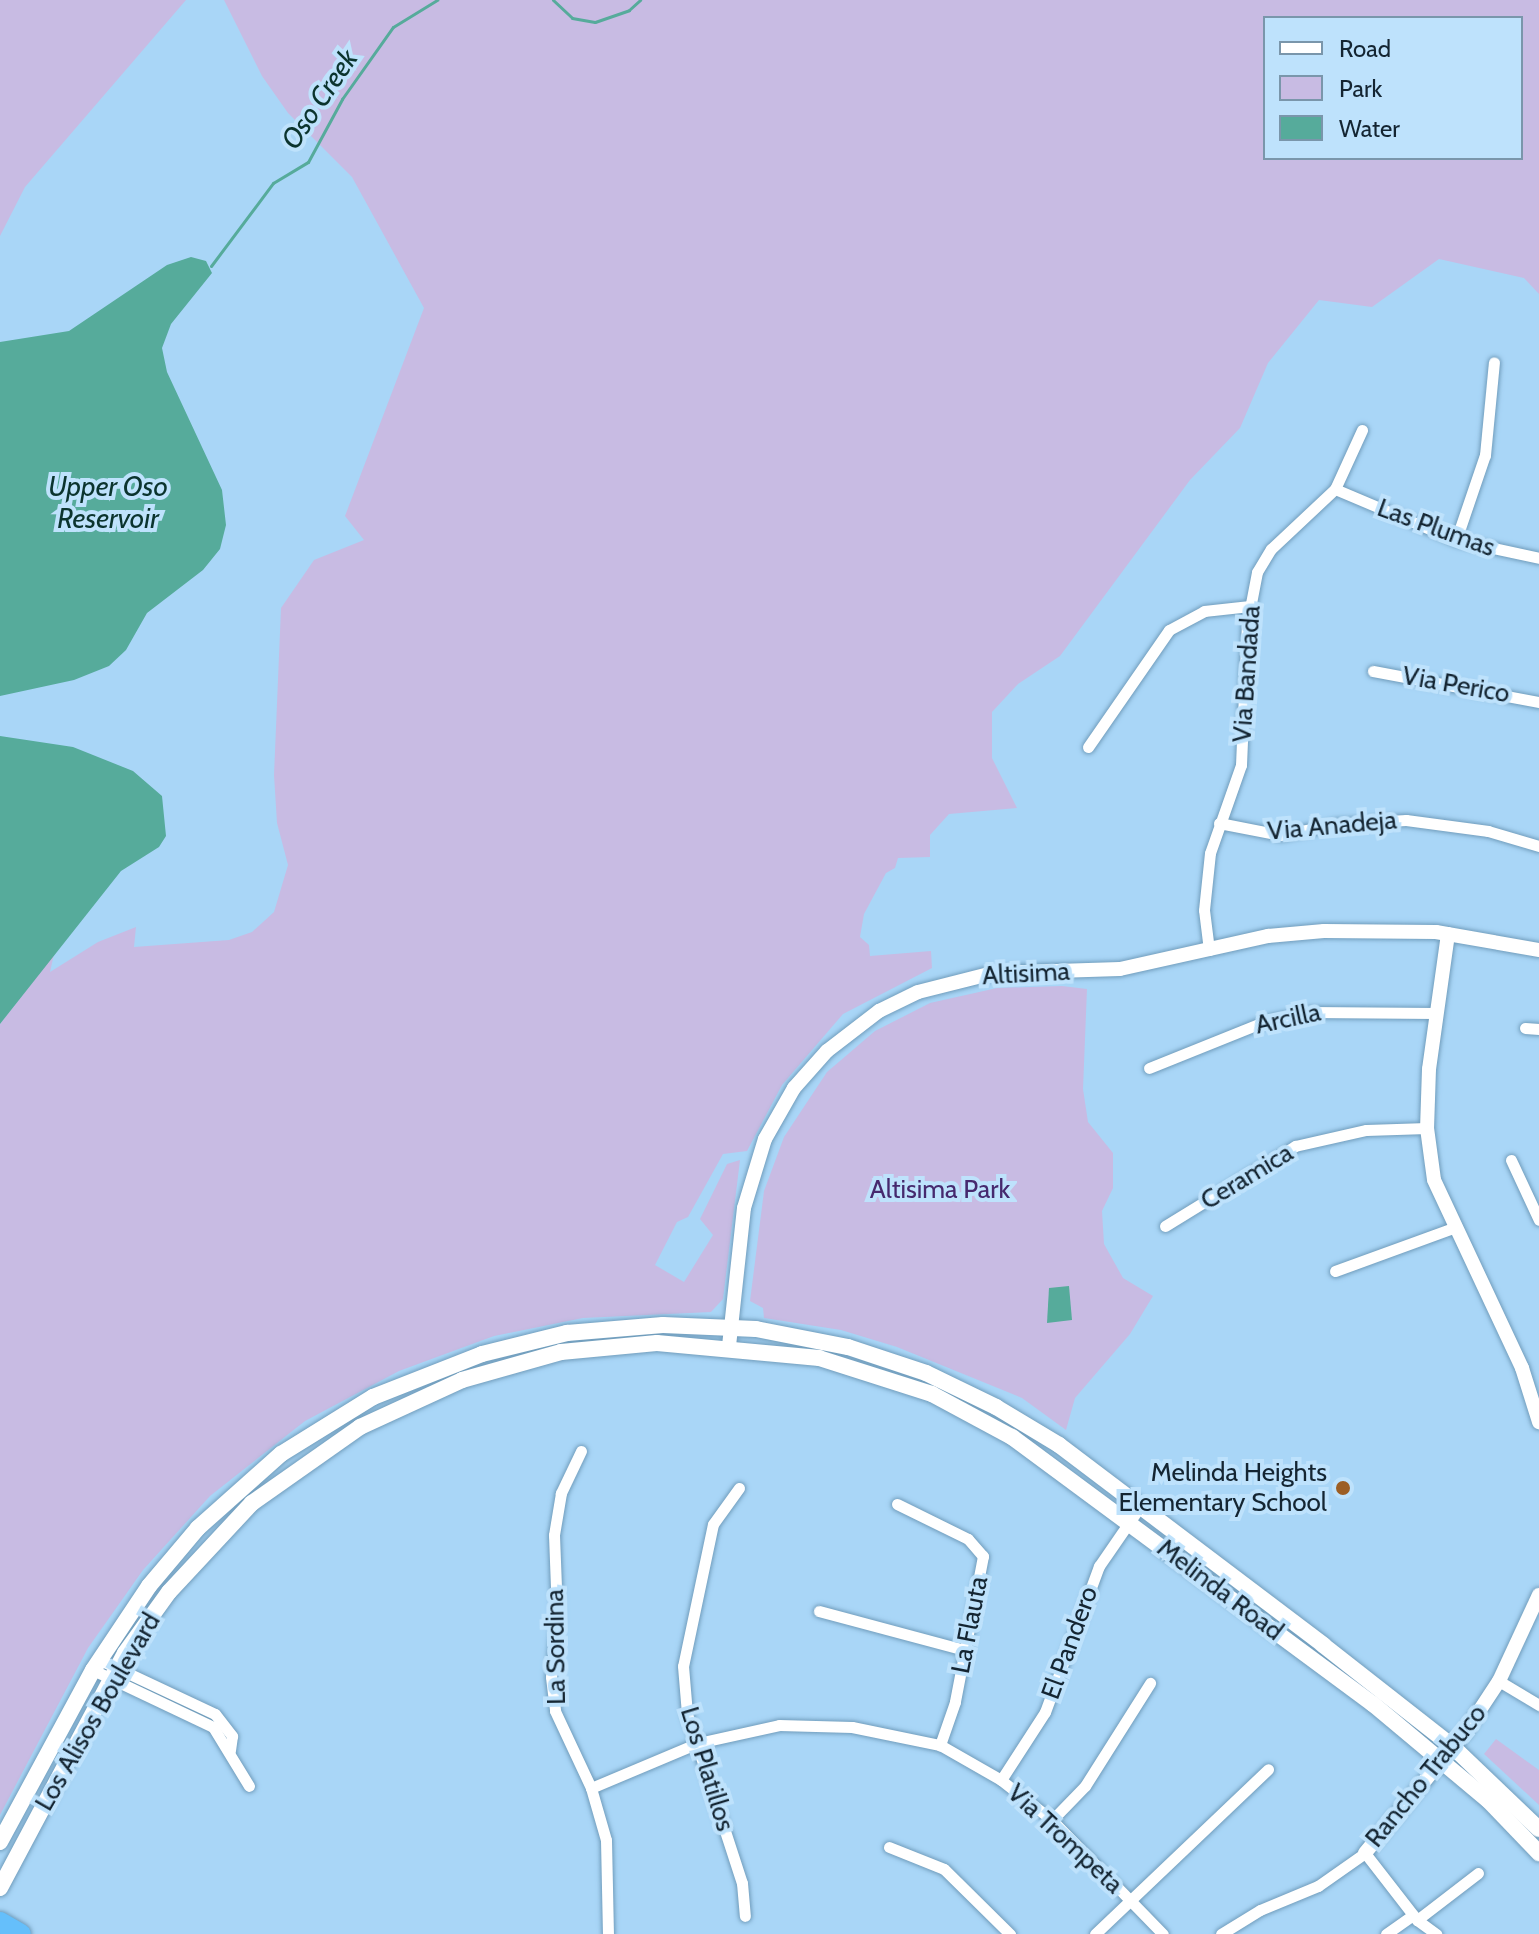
<!DOCTYPE html>
<style>
body{margin:0}
#map{position:relative;width:1539px;height:1934px;overflow:hidden;background:#a9d6f7;font-family:Cabin,sans-serif}
div>[style]{position:absolute}
.green>*{inset:0;background:#c8bbe3}
.water>*{inset:0;background:#56ab9b}
.stream>*{height:3px;margin:-1.5px;padding:0 1.5px;transform-origin:1.5px;border-radius:1.5px;background:#56ab9b}
.roads{filter:drop-shadow(0 0 2px #719dbc) drop-shadow(0 0 2px #719dbc)}
.minor>*{height:11px;margin:-5.5px;padding:0 5.5px;transform-origin:5.5px;border-radius:5.5px;background:#fff}
.tertiary>*{height:14px;margin:-7px;padding:0 7px;transform-origin:7px;border-radius:7px;background:#fff}
.secondary>*{height:16px;margin:-8px;padding:0 8px;transform-origin:8px;border-radius:8px;background:#fff}
.motorway>*{height:20px;margin:-10px;padding:0 10px;transform-origin:10px;border-radius:10px;background:#65bffb}
.dots>*{width:22px;height:22px;translate:-50% -50%;box-sizing:border-box;border:4px solid #bee2fc;border-radius:50%}
span{translate:-50% -50%;white-space:nowrap;text-align:center;line-height:1.15;-webkit-text-stroke:8px #bee2fc;paint-order:stroke}
.street-label{font-size:26px;color:#142532}
.park-label{font-size:26px;color:#46296e}
.poi-label{font-size:26px;color:#142532}
.right{translate:-100% -50%;text-align:right}
.water-label{font-size:28px;color:#0b342e;font-style:italic}
.legend{position:absolute;left:1263px;top:16px;width:260px;height:144px;box-sizing:border-box;background:#bee2fc;border:2px solid #7a96ab;margin:0;padding:10px 14px;list-style:none;font-size:24px;color:#142532}
.legend li{display:flex;align-items:center;gap:16px;height:40px}
.legend b{width:40px;border:2px solid #7a96ab}
</style>
<div id="map">
<div class="green">
<i style="clip-path:polygon(0 0,186px 0,25px 187px,0 236px)"></i>
<i style="clip-path:polygon(evenodd,224px 0,1539px 0,1539px 294px,1524px 278px,1439px 259px,1372px 307px,1319px 300px,1268px 363px,1240px 428px,1190px 480px,1060px 656px,1018px 684px,992px 712px,992px 758px,1017px 808px,949px 814px,930px 835px,930px 857px,898px 858px,895px 868px,886px 873px,864px 914px,860px 937px,869px 945px,870px 956px,931px 951px,932px 968px,843px 1014px,782px 1085px,747px 1151px,723px 1154px,688px 1217px,677px 1222px,655px 1265px,684px 1282px,713px 1235px,700px 1219px,727px 1164px,740px 1160px,723px 1299px,711px 1312px,583px 1318px,494px 1336px,399px 1371px,305px 1421px,210px 1496px,143px 1570px,88px 1648px,0 1815px,0 1024px,54px 954px,50px 972px,98px 942px,136px 927px,134px 947px,229px 940px,252px 932px,274px 912px,288px 865px,277px 823px,274px 775px,281px 608px,314px 560px,364px 540px,345px 516px,424px 308px,352px 177px,288px 113px,262px 76px,224px 0,1265px 18px,1521px 18px,1521px 158px,1265px 158px,1265px 18px)"></i>
<i style="clip-path:polygon(1062px 986px,1087px 989px,1083px 1089px,1088px 1122px,1113px 1153px,1113px 1188px,1102px 1211px,1104px 1244px,1123px 1278px,1153px 1296px,1130px 1334px,1075px 1398px,1066px 1430px,1022px 1398px,897px 1347px,841px 1330px,764px 1318px,763px 1308px,750px 1301px,764px 1191px,784px 1137px,827px 1072px,875px 1031px,930px 1003px,997px 988px)"></i>
<i style="clip-path:polygon(1496px 1739px,1539px 1770px,1539px 1805px,1484px 1754px)"></i>
</div>
<div class="water">
<i style="clip-path:polygon(191px 257px,206px 261px,212px 273px,171px 324px,162px 348px,167px 372px,222px 490px,226px 525px,220px 549px,203px 570px,147px 613px,126px 650px,109px 666px,74px 680px,0 696px,0 342px,69px 331px,167px 265px)"></i>
<i style="clip-path:polygon(0 736px,73px 747px,133px 771px,162px 796px,166px 836px,159px 847px,121px 871px,0 1024px)"></i>
<i style="clip-path:polygon(1069px 1286px,1072px 1320px,1047px 1323px,1049px 1288px)"></i>
</div>
<div class="stream">
<i style="left:553px;top:0;width:26px;rotate:43deg"></i>
<i style="left:572px;top:18px;width:23px;rotate:10deg"></i>
<i style="left:595px;top:22px;width:36px;rotate:-19deg"></i>
<i style="left:629px;top:10px;width:15px;rotate:-42deg"></i>
<i style="left:211px;top:266px;width:104px;rotate:-53.2deg"></i>
<i style="left:273px;top:183px;width:41px;rotate:-31deg"></i>
<i style="left:308px;top:162px;width:72px;rotate:-61.6deg"></i>
<i style="left:342px;top:99px;width:88px;rotate:-54.7deg"></i>
<i style="left:393px;top:27px;width:52px;rotate:-31.5deg"></i>
</div>
<div class="roads">
<div class="minor">
<i style="left:1335px;top:489px;width:131px;rotate:22.9deg"></i>
<i style="left:1456px;top:540px;width:85px;rotate:12.2deg"></i>
<i style="left:1456px;top:540px;width:90px;rotate:-71.2deg"></i>
<i style="left:1485px;top:455px;width:93px;rotate:-84.5deg"></i>
<i style="left:1373px;top:671px;width:169px;rotate:10.6deg"></i>
<i style="left:1088px;top:747px;width:142px;rotate:-55.3deg"></i>
<i style="left:1169px;top:630px;width:40px;rotate:-28deg"></i>
<i style="left:1204px;top:611px;width:46px;rotate:-6.2deg"></i>
<i style="left:1219px;top:823px;width:62px;rotate:11.1deg"></i>
<i style="left:1280px;top:835px;width:58px;rotate:-10.9deg"></i>
<i style="left:1337px;top:824px;width:69px;rotate:-3.3deg"></i>
<i style="left:1406px;top:820px;width:83px;rotate:7.6deg"></i>
<i style="left:1488px;top:831px;width:53px;rotate:16.4deg"></i>
<i style="left:1209px;top:950px;width:40px;rotate:-97.1deg"></i>
<i style="left:1204px;top:910px;width:57px;rotate:-84deg"></i>
<i style="left:1210px;top:853px;width:93px;rotate:-70.6deg"></i>
<i style="left:1241px;top:765px;width:141px;rotate:-87.6deg"></i>
<i style="left:1247px;top:624px;width:53px;rotate:-79.1deg"></i>
<i style="left:1257px;top:572px;width:27px;rotate:-59deg"></i>
<i style="left:1271px;top:549px;width:88px;rotate:-43.2deg"></i>
<i style="left:1335px;top:489px;width:65px;rotate:-65.4deg"></i>
<i style="left:1525px;top:1028px;width:14px;rotate:4deg"></i>
<i style="left:1149px;top:1068px;width:126px;rotate:-21.9deg"></i>
<i style="left:1266px;top:1021px;width:45px;rotate:-11.6deg"></i>
<i style="left:1310px;top:1012px;width:126px;rotate:0.5deg"></i>
<i style="left:1511px;top:1160px;width:66px;rotate:65deg"></i>
<i style="left:1165px;top:1226px;width:153px;rotate:-31.6deg"></i>
<i style="left:1295px;top:1146px;width:73px;rotate:-12.7deg"></i>
<i style="left:1366px;top:1130px;width:61px;rotate:-1.9deg"></i>
<i style="left:1335px;top:1271px;width:126px;rotate:-20deg"></i>
<i style="left:581px;top:1451px;width:47px;rotate:115.5deg"></i>
<i style="left:561px;top:1493px;width:43px;rotate:99.5deg"></i>
<i style="left:554px;top:1535px;width:79px;rotate:87.8deg"></i>
<i style="left:557px;top:1614px;width:63px;rotate:95.4deg"></i>
<i style="left:551px;top:1677px;width:34px;rotate:83deg"></i>
<i style="left:555px;top:1711px;width:85px;rotate:64.9deg"></i>
<i style="left:591px;top:1788px;width:54px;rotate:73.9deg"></i>
<i style="left:606px;top:1840px;width:94px;rotate:88.8deg"></i>
<i style="left:739px;top:1488px;width:44px;rotate:125.8deg"></i>
<i style="left:713px;top:1524px;width:145px;rotate:101.9deg"></i>
<i style="left:683px;top:1666px;width:48px;rotate:85.2deg"></i>
<i style="left:687px;top:1714px;width:178px;rotate:72deg"></i>
<i style="left:742px;top:1883px;width:33px;rotate:85deg"></i>
<i style="left:897px;top:1504px;width:79px;rotate:26.2deg"></i>
<i style="left:968px;top:1539px;width:23px;rotate:49deg"></i>
<i style="left:983px;top:1556px;width:149px;rotate:100.9deg"></i>
<i style="left:955px;top:1702px;width:46px;rotate:109.2deg"></i>
<i style="left:819px;top:1611px;width:151px;rotate:15deg"></i>
<i style="left:100px;top:1660px;width:127px;rotate:25.2deg"></i>
<i style="left:215px;top:1714px;width:28px;rotate:52deg"></i>
<i style="left:232px;top:1736px;width:15px;rotate:98deg"></i>
<i style="left:93px;top:1670px;width:133px;rotate:25.4deg"></i>
<i style="left:213px;top:1727px;width:69px;rotate:58.6deg"></i>
<i style="left:1499px;top:1681px;width:47px;rotate:31deg"></i>
<i style="left:1001px;top:1780px;width:81px;rotate:-57.1deg"></i>
<i style="left:1045px;top:1712px;width:156px;rotate:-69.7deg"></i>
<i style="left:1099px;top:1566px;width:70px;rotate:-55.4deg"></i>
<i style="left:591px;top:1788px;width:116px;rotate:-22.8deg"></i>
<i style="left:698px;top:1743px;width:83px;rotate:-12.5deg"></i>
<i style="left:779px;top:1725px;width:73px;rotate:1.6deg"></i>
<i style="left:852px;top:1727px;width:90px;rotate:11.6deg"></i>
<i style="left:940px;top:1745px;width:70px;rotate:29.8deg"></i>
<i style="left:1001px;top:1780px;width:65px;rotate:38.1deg"></i>
<i style="left:1052px;top:1820px;width:159px;rotate:45.8deg"></i>
<i style="left:1052px;top:1820px;width:47px;rotate:-45.9deg"></i>
<i style="left:1085px;top:1786px;width:122px;rotate:-57.7deg"></i>
<i style="left:889px;top:1847px;width:59px;rotate:21.8deg"></i>
<i style="left:944px;top:1869px;width:93px;rotate:44.6deg"></i>
<i style="left:1417px;top:1920px;width:77px;rotate:-37.6deg"></i>
<i style="left:1095px;top:1934px;width:239px;rotate:-43.6deg"></i>
<i style="left:1221px;top:1934px;width:46px;rotate:-31.6deg"></i>
<i style="left:1260px;top:1910px;width:63px;rotate:-22.5deg"></i>
<i style="left:1318px;top:1886px;width:57px;rotate:-35.1deg"></i>
<i style="left:1365px;top:1853px;width:85px;rotate:52.2deg"></i>
<i style="left:1417px;top:1920px;width:24px;rotate:36deg"></i>
<i style="left:1386px;top:1934px;width:33px;rotate:-35deg"></i>
</div>
<div class="tertiary">
<i style="left:1448px;top:934px;width:136px;rotate:98deg"></i>
<i style="left:1429px;top:1069px;width:59px;rotate:91.9deg"></i>
<i style="left:1427px;top:1128px;width:52px;rotate:82.3deg"></i>
<i style="left:1434px;top:1180px;width:208px;rotate:64.9deg"></i>
<i style="left:1522px;top:1368px;width:57px;rotate:72.5deg"></i>
<i style="left:729px;top:1346px;width:139px;rotate:-83.8deg"></i>
<i style="left:744px;top:1208px;width:72px;rotate:-73.1deg"></i>
<i style="left:765px;top:1139px;width:59px;rotate:-60.4deg"></i>
<i style="left:794px;top:1088px;width:50px;rotate:-48.3deg"></i>
<i style="left:827px;top:1051px;width:66px;rotate:-37.6deg"></i>
<i style="left:879px;top:1011px;width:43px;rotate:-26deg"></i>
<i style="left:918px;top:992px;width:77px;rotate:-14.2deg"></i>
<i style="left:993px;top:973px;width:127px;rotate:-1.8deg"></i>
<i style="left:1120px;top:969px;width:152px;rotate:-12.6deg"></i>
<i style="left:1268px;top:936px;width:56px;rotate:-5.1deg"></i>
<i style="left:1324px;top:931px;width:112px;rotate:0.5deg"></i>
<i style="left:1436px;top:932px;width:105px;rotate:9.9deg"></i>
<i style="left:1365px;top:1853px;width:158px;rotate:-50.4deg"></i>
<i style="left:1466px;top:1731px;width:60px;rotate:-56.6deg"></i>
<i style="left:1499px;top:1681px;width:95px;rotate:-65.1deg"></i>
</div>
<div class="secondary">
<i style="left:0;top:1842px;width:196px;rotate:-61.6deg"></i>
<i style="left:93px;top:1670px;width:101px;rotate:-56.3deg"></i>
<i style="left:149px;top:1586px;width:76px;rotate:-49.8deg"></i>
<i style="left:198px;top:1528px;width:111px;rotate:-41.7deg"></i>
<i style="left:281px;top:1454px;width:108px;rotate:-31.8deg"></i>
<i style="left:373px;top:1397px;width:117px;rotate:-21.5deg"></i>
<i style="left:482px;top:1354px;width:88px;rotate:-13.9deg"></i>
<i style="left:567px;top:1333px;width:96px;rotate:-4.8deg"></i>
<i style="left:663px;top:1325px;width:93px;rotate:2.5deg"></i>
<i style="left:756px;top:1329px;width:94px;rotate:11.1deg"></i>
<i style="left:848px;top:1347px;width:82px;rotate:18.4deg"></i>
<i style="left:926px;top:1373px;width:78px;rotate:25.9deg"></i>
<i style="left:996px;top:1407px;width:74px;rotate:31.1deg"></i>
<i style="left:1059px;top:1445px;width:331px;rotate:37.1deg"></i>
<i style="left:1323px;top:1645px;width:164px;rotate:38.1deg"></i>
<i style="left:1452px;top:1746px;width:120px;rotate:43.7deg"></i>
<i style="left:0;top:1888px;width:266px;rotate:-62deg"></i>
<i style="left:125px;top:1653px;width:75px;rotate:-54.2deg"></i>
<i style="left:169px;top:1592px;width:122px;rotate:-47deg"></i>
<i style="left:252px;top:1503px;width:132px;rotate:-35.1deg"></i>
<i style="left:360px;top:1427px;width:112px;rotate:-24.7deg"></i>
<i style="left:462px;top:1380px;width:103px;rotate:-15.8deg"></i>
<i style="left:561px;top:1352px;width:96px;rotate:-5.4deg"></i>
<i style="left:657px;top:1343px;width:163px;rotate:5.3deg"></i>
<i style="left:819px;top:1358px;width:119px;rotate:17.7deg"></i>
<i style="left:932px;top:1394px;width:91px;rotate:28.3deg"></i>
<i style="left:1012px;top:1437px;width:449px;rotate:36.5deg"></i>
<i style="left:1373px;top:1704px;width:150px;rotate:39.9deg"></i>
<i style="left:1488px;top:1800px;width:74px;rotate:46.1deg"></i>
</div>
<div class="motorway">
<i style="left:0;top:1922px;width:24px;rotate:30deg"></i>
</div>
</div>
<div class="dots">
<i style="left:1343px;top:1488px;background:#9c5e24"></i>
</div>
<div class="street-label">
<span style="left:1436px;top:528px;rotate:20deg">Las Plumas</span>
<span style="left:1247px;top:674px;rotate:-86deg">Via Bandada</span>
<span style="left:1456px;top:685px;rotate:10deg">Via Perico</span>
<span style="left:1332px;top:826px;rotate:-5deg">Via Anadeja</span>
<span style="left:1026px;top:974px;rotate:-3deg">Altisima</span>
<span style="left:1288px;top:1019px;rotate:-12deg">Arcilla</span>
<span style="left:1247px;top:1177px;rotate:-31deg">Ceramica</span>
<span style="left:1220px;top:1590px;rotate:37deg">Melinda Road</span>
<span style="left:970px;top:1625px;rotate:-79deg">La Flauta</span>
<span style="left:1070px;top:1643px;rotate:-70deg">El Pandero</span>
<span style="left:556px;top:1647px;rotate:-91deg">La Sordina</span>
<span style="left:98px;top:1712px;rotate:-60deg">Los Alisos Boulevard</span>
<span style="left:707px;top:1769px;rotate:73deg">Los Platillos</span>
<span style="left:1426px;top:1776px;rotate:-51deg">Rancho Trabuco</span>
<span style="left:1065px;top:1839px;rotate:43deg">Via Trompeta</span>
</div>
<div class="park-label">
<span style="left:940px;top:1190px">Altisima Park</span>
</div>
<div class="poi-label">
<span class="right" style="left:1327px;top:1488px">Melinda Heights<br>Elementary School</span>
</div>
<div class="water-label">
<span style="left:319px;top:99px;rotate:-56deg">Oso Creek</span>
<span style="left:108px;top:502px">Upper Oso<br>Reservoir</span>
</div>
<ul class="legend">
<li><b style="height:10px;background:#fff"></b>Road</li>
<li><b style="height:22px;background:#c8bbe3"></b>Park</li>
<li><b style="height:22px;background:#56ab9b"></b>Water</li>
</ul>
</div>
